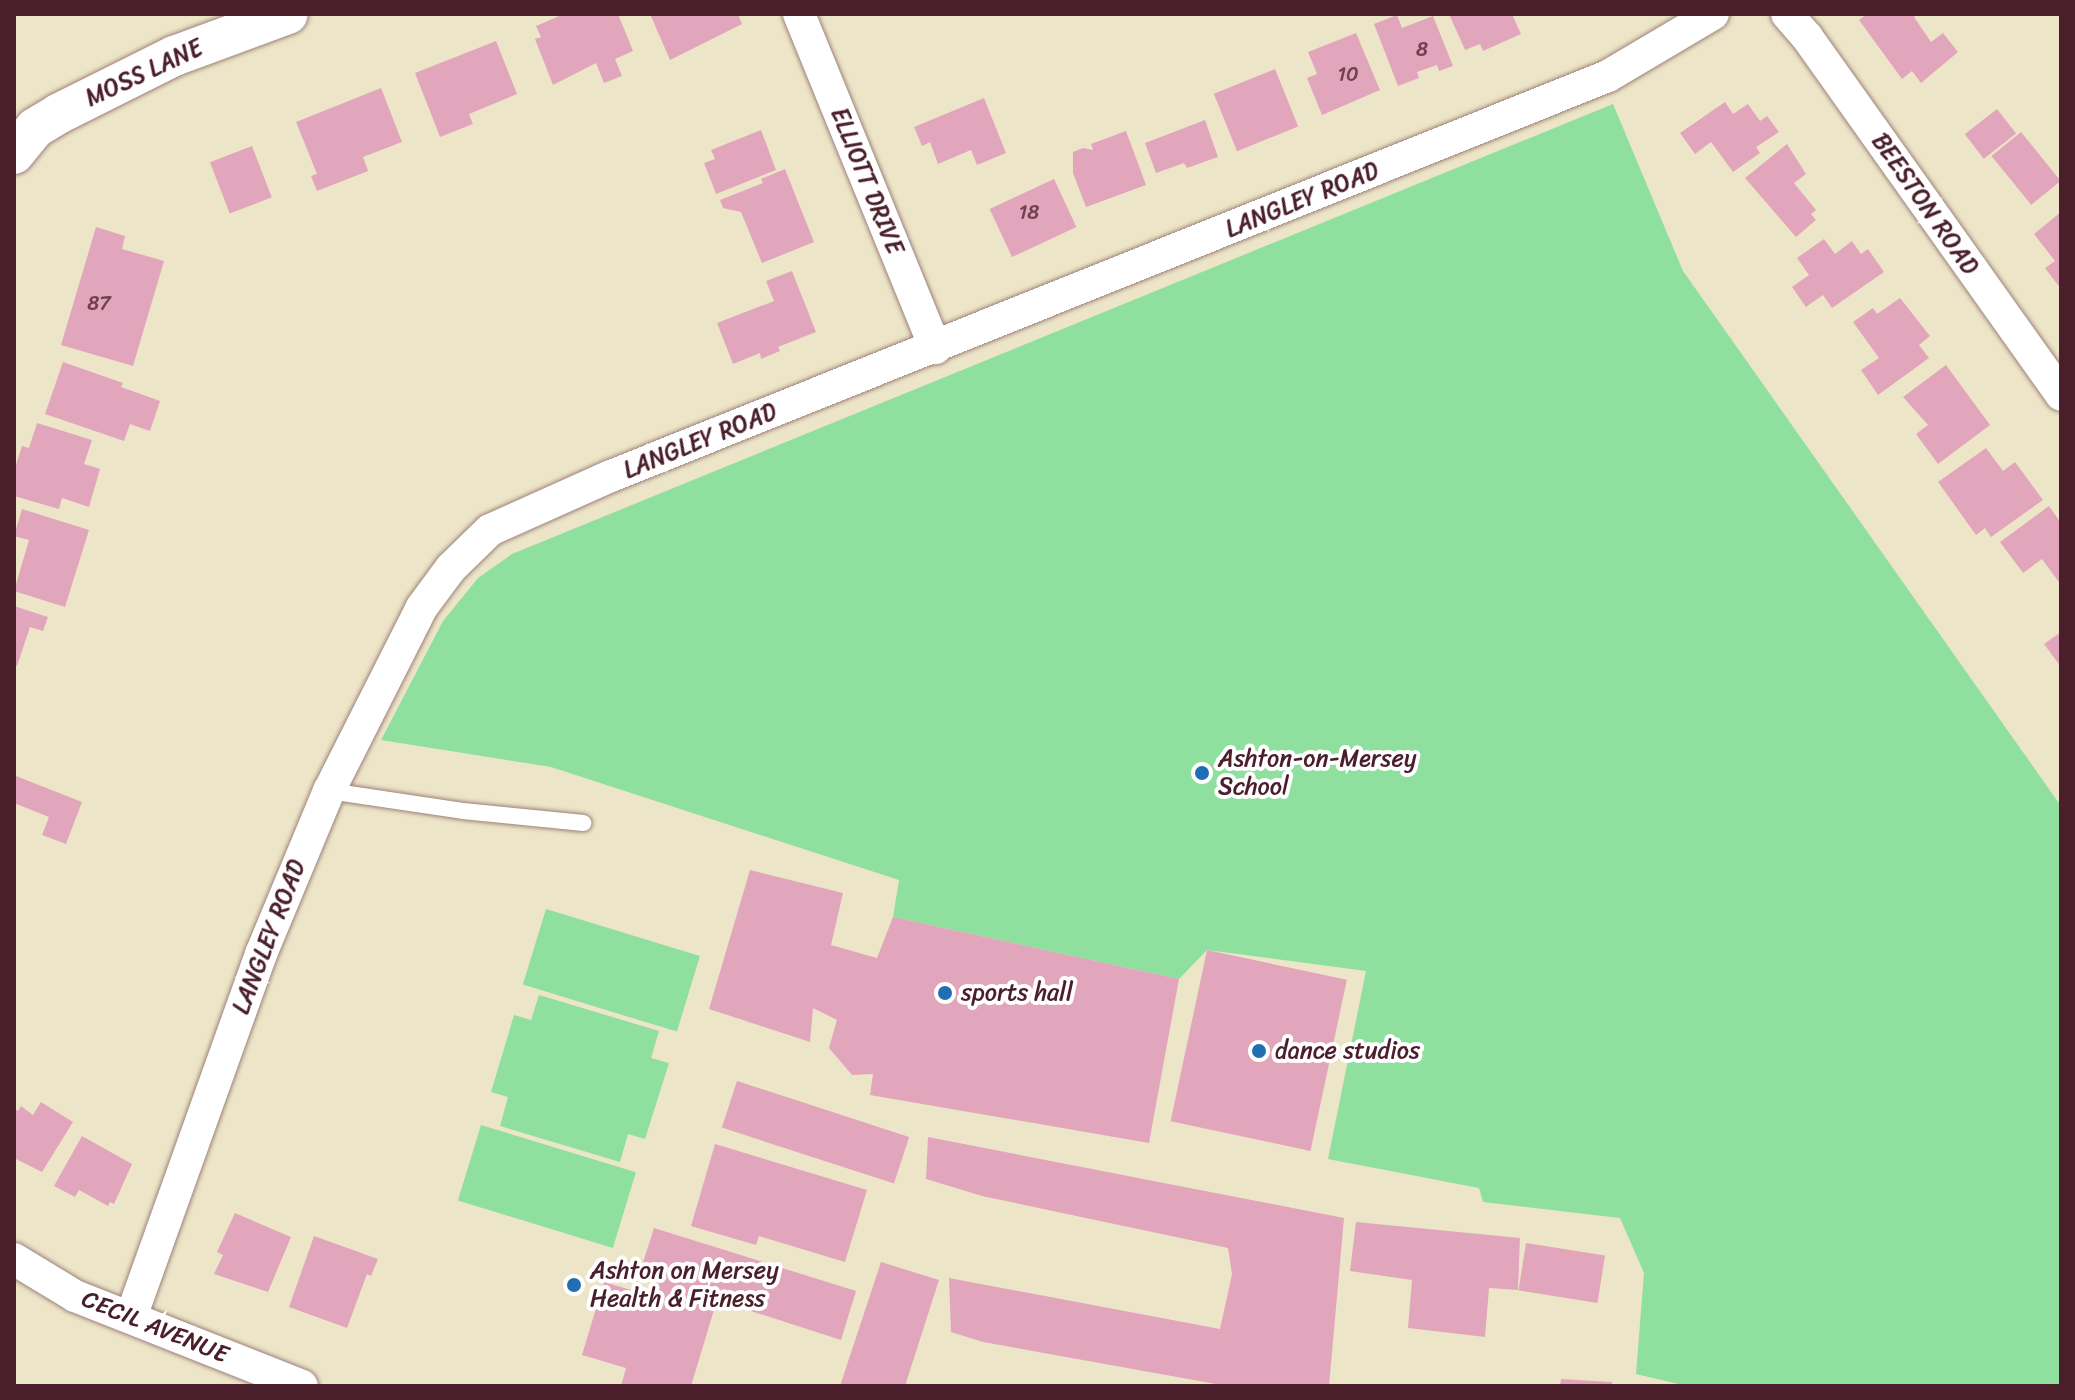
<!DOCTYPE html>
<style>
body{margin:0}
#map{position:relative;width:2075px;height:1400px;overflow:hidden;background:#ede5c8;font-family:Sriracha,sans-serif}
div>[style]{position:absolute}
.green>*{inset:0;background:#8fdf9f;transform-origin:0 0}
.building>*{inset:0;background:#e2a6bc;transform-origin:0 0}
.roads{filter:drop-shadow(0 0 2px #9c827a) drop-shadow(0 0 2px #9c827a)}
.service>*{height:16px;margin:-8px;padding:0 8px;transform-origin:8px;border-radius:8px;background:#fff}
.minor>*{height:32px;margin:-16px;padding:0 16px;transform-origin:16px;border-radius:16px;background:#fff}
.tertiary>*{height:40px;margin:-20px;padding:0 20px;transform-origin:20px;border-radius:20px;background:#fff}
.dots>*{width:22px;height:22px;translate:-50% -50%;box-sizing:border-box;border:4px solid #fff;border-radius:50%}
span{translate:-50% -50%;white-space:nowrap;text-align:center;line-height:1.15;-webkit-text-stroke:8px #fff;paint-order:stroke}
.number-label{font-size:20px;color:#70414f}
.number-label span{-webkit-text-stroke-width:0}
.street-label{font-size:24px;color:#4a1f2b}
.poi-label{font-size:24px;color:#4a1f2b}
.left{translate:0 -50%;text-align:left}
.frame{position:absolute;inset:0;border:16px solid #4a1f2b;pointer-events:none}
</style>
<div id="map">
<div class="green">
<i style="clip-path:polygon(1613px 104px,1683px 271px,2061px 806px,2061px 1386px,1687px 1386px,1636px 1374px,1644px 1273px,1620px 1218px,1483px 1202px,1479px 1188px,1328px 1159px,1366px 971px,1207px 950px,1179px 979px,893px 917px,899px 880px,551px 767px,381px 740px,443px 621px,478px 578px,512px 554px)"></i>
<i style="left:546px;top:909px;width:161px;height:79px;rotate:17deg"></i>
<i style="clip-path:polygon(539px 995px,659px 1031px,651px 1058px,669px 1063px,645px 1139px,628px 1134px,620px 1162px,500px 1126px,508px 1097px,491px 1092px,514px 1015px,531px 1020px)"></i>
<i style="left:481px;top:1125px;width:162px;height:79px;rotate:17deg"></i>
</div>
<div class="building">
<i style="clip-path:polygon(564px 14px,618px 14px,633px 51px,615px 59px,622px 76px,604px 83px,596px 63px,553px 85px,535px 39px,541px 37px,536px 26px)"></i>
<i style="clip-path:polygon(650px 14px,738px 14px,742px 24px,670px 60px)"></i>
<i style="clip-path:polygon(1449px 14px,1512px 14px,1521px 34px,1483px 51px,1480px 44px,1465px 50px)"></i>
<i style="clip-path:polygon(1867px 14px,1917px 14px,1914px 17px,1931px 42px,1943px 33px,1958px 52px,1921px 83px,1912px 71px,1902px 79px,1859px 20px)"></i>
<i style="clip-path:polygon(1397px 15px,1402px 28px,1433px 16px,1453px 66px,1439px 71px,1437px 65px,1417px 72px,1419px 78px,1398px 86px,1374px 24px)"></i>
<i style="clip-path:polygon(1356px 33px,1380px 90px,1322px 115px,1307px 78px,1317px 74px,1308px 52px)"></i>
<i style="clip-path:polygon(496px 41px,517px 94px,469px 114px,473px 124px,440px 137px,415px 73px)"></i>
<i style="left:1275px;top:69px;width:62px;height:66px;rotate:68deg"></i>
<i style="clip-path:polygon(381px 88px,402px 142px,363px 157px,368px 171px,317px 191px,311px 176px,317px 174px,296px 122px)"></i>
<i style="clip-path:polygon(984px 98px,1006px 153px,977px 165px,971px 150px,938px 164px,930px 142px,922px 146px,914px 127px)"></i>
<i style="clip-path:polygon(1725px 102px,1733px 114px,1748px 104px,1760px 121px,1767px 116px,1779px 132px,1756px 147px,1760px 153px,1733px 172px,1711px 142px,1695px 154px,1680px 133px)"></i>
<i style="left:1997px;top:109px;width:31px;height:41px;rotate:52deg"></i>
<i style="clip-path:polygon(1205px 120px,1218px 157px,1187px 168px,1184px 163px,1156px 173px,1145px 143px)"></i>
<i style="clip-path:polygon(761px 130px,776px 170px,716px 194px,704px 163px,715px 159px,711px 150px)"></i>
<i style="clip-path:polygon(1126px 131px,1146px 185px,1086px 207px,1073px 173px,1073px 152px,1083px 148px,1093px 150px,1091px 144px)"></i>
<i style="left:2021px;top:132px;width:63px;height:38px;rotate:51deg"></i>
<i style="clip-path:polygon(1787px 144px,1806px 174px,1794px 183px,1816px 210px,1811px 214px,1816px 220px,1796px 237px,1745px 178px)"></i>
<i style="left:252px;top:146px;width:55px;height:45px;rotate:69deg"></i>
<i style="clip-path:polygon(785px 169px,814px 242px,762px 263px,741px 212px,723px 208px,720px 200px,763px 183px,761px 179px)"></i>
<i style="left:1054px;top:179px;width:53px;height:71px;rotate:65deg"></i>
<i style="clip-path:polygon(2061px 212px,2061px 289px,2045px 268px,2055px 261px,2034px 234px)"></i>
<i style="clip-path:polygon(96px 227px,125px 236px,122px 249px,164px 261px,133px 366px,61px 345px)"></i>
<i style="clip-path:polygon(1824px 239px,1835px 254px,1852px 241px,1861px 254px,1868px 249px,1884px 272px,1832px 308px,1823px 295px,1806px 307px,1792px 287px,1809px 275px,1797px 258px)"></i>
<i style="clip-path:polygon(792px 271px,816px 332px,778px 347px,780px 351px,761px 359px,760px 353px,733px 364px,717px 323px,774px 301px,766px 281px)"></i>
<i style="clip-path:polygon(1900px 298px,1930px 336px,1919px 345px,1929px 358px,1878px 395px,1861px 370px,1879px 358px,1853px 322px,1873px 308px,1877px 314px)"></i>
<i style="clip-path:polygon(63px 362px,123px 383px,121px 387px,160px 401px,150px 431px,130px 424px,124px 441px,45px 414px)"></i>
<i style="clip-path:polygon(1946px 365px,1990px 425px,1938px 464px,1916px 434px,1928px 425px,1903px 397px)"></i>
<i style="clip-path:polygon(37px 423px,92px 440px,84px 464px,100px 469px,89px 507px,62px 498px,59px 509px,14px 496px,14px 471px,22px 446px,29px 448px)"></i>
<i style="clip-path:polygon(1986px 448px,2003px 471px,2015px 462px,2043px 500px,1991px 537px,1985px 528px,1976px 535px,1938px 482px)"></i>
<i style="clip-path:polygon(2049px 506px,2061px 523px,2061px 585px,2042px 559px,2023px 573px,2000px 542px)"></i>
<i style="clip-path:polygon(22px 509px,89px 530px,65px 607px,14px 591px,29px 540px,14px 536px)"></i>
<i style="clip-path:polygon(14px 606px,48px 617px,43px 631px,30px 627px,17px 666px,14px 665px)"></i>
<i style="clip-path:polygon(2061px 632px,2061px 667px,2044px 644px)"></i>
<i style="clip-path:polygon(16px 776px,82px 802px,66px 844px,42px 835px,49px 817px,14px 803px)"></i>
<i style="clip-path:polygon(750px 870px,843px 893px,831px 945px,877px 958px,893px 917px,1179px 979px,1149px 1143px,870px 1095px,873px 1074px,852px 1075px,829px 1048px,837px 1020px,813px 1008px,810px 1042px,709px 1009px)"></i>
<i style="left:1207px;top:950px;width:143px;height:175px;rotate:12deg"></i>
<i style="left:737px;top:1081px;width:181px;height:49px;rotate:18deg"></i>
<i style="clip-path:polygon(41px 1102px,73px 1122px,42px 1172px,14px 1158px,14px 1108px,18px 1111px,21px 1106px,33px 1115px)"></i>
<i style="clip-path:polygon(82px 1136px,132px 1164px,114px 1204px,110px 1202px,108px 1206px,79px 1190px,75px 1197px,54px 1186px)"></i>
<i style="clip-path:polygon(928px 1137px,1344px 1218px,1329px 1386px,1227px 1386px,983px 1342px,951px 1332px,949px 1278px,1220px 1329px,1232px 1274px,1228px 1248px,982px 1196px,926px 1179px)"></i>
<i style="clip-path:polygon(715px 1144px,867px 1190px,845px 1262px,759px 1236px,756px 1245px,691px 1226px)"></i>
<i style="clip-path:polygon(235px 1213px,291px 1237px,268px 1292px,214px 1274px,223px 1255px,217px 1252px)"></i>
<i style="clip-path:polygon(1356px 1222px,1520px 1238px,1518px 1290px,1489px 1288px,1485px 1337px,1408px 1328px,1412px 1280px,1350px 1271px)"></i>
<i style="clip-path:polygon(654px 1228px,856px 1291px,841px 1340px,717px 1300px,691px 1386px,621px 1386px,626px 1368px,582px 1355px,604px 1282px,651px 1296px,655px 1281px,638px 1278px)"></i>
<i style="clip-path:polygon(314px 1236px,378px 1259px,371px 1276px,367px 1274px,347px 1328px,289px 1307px)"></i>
<i style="left:1526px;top:1243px;width:80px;height:48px;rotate:9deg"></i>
<i style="clip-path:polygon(881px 1262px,939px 1280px,905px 1386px,840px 1386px)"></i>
<i style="clip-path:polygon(1561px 1379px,1612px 1382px,1612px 1386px,1560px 1386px)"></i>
</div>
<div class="roads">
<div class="service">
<i style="left:329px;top:791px;width:135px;rotate:8.5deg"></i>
<i style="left:463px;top:811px;width:121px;rotate:5.7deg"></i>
</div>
<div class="minor">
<i style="left:799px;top:14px;width:361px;rotate:67.8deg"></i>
<i style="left:1787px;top:14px;width:30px;rotate:49deg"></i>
<i style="left:1807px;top:37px;width:439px;rotate:54.6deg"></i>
<i style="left:14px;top:1259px;width:71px;rotate:31.2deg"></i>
<i style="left:75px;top:1296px;width:244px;rotate:21.6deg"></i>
<i style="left:131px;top:1317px;width:386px;rotate:-70.3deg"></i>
<i style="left:261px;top:954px;width:177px;rotate:-67.4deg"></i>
<i style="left:329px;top:791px;width:206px;rotate:-63.2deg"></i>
<i style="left:422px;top:607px;width:49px;rotate:-53.4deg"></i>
<i style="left:451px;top:568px;width:54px;rotate:-44.3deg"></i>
<i style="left:490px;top:530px;width:133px;rotate:-24.1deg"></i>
<i style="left:611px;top:476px;width:1074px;rotate:-21.86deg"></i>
<i style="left:1608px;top:76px;width:122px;rotate:-30.6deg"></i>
</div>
<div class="tertiary">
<i style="left:14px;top:154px;width:33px;rotate:-51deg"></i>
<i style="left:35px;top:128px;width:27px;rotate:-31deg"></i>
<i style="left:58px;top:114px;width:130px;rotate:-26.6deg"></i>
<i style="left:174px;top:56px;width:121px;rotate:-20.2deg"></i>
</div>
</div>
<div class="dots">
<i style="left:1202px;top:773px;background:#1f6fb2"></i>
<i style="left:945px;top:993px;background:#1f6fb2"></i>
<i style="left:1259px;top:1051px;background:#1f6fb2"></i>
<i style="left:574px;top:1285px;background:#1f6fb2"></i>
</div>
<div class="number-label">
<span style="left:1422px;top:49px">8</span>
<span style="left:1348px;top:74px">10</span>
<span style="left:1029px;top:212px">18</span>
<span style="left:99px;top:303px">87</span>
</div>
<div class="street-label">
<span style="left:144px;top:73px;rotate:-25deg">MOSS LANE</span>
<span style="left:867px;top:181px;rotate:68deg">ELLIOTT DRIVE</span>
<span style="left:1302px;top:200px;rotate:-22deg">LANGLEY ROAD</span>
<span style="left:1925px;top:204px;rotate:55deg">BEESTON ROAD</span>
<span style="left:700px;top:441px;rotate:-22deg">LANGLEY ROAD</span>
<span style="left:269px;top:937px;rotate:-69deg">LANGLEY ROAD</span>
<span style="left:155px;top:1327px;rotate:22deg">CECIL AVENUE</span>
</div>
<div class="poi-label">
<span class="left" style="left:1218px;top:773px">Ashton-on-Mersey<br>School</span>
<span class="left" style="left:961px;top:993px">sports hall</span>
<span class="left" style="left:1275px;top:1051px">dance studios</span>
<span class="left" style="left:590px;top:1285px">Ashton on Mersey<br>Health &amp; Fitness</span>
</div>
<div class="frame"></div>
</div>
